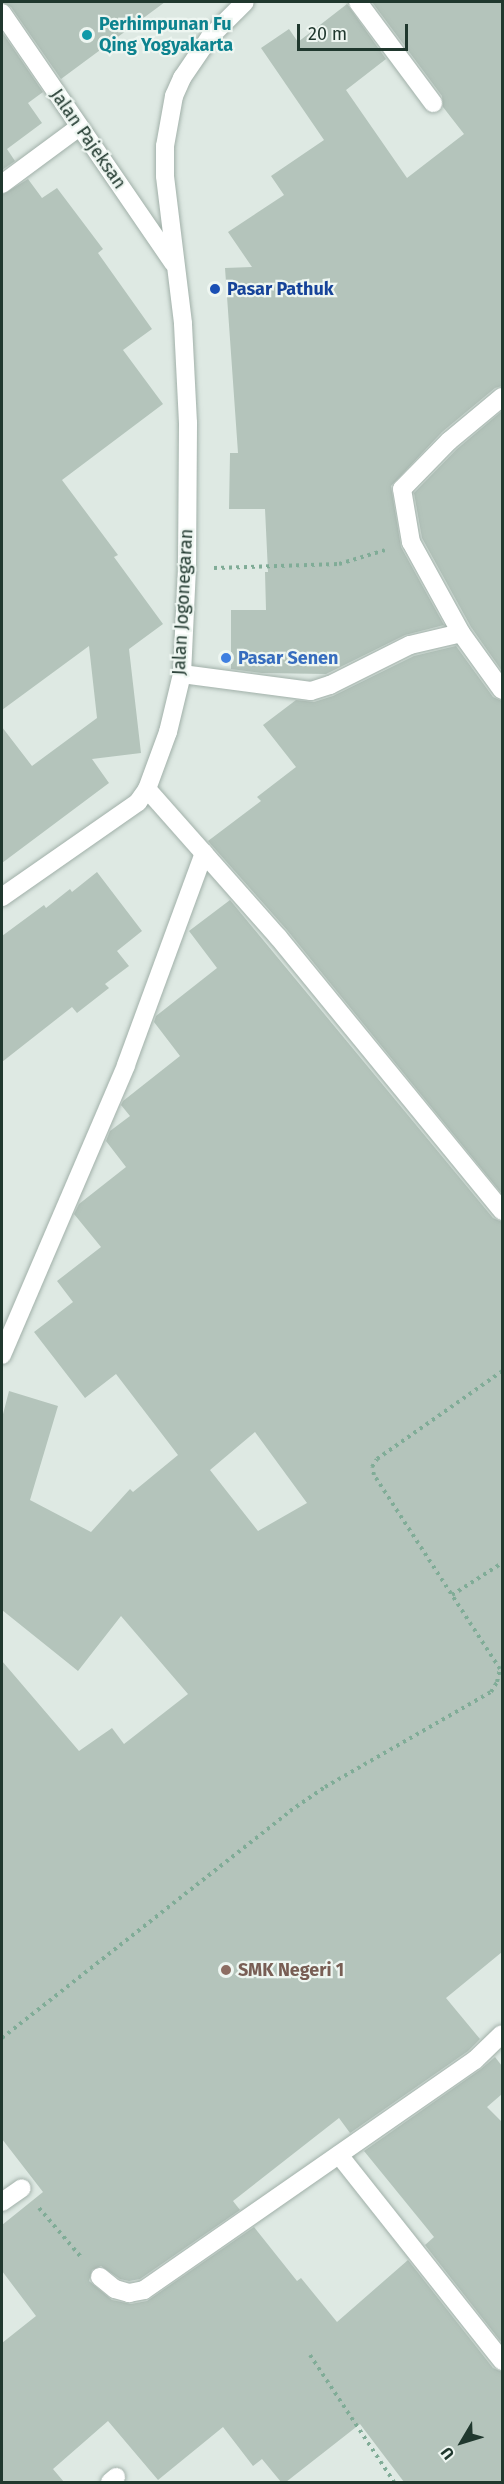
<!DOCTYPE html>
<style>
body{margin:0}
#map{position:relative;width:504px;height:2484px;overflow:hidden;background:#dee9e3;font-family:"Fira Sans",sans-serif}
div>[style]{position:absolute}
.building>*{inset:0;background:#b4c4bb}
.path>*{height:4px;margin-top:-2px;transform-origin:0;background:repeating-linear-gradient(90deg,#80ac97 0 3px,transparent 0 7.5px)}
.roads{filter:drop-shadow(0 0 2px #a1b0a9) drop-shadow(0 0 2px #a1b0a9)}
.lane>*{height:18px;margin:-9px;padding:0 9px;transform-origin:9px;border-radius:9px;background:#fff}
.street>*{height:18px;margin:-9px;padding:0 9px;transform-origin:9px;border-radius:9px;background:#fff}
.secondary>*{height:18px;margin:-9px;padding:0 9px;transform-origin:9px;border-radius:9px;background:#fff}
.dots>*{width:16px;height:16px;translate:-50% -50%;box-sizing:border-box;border:3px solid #eef6f1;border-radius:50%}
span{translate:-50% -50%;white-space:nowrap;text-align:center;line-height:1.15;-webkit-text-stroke:4.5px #eef6f1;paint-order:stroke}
.culture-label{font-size:18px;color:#0d838f;font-weight:700}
.left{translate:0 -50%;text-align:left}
.street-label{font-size:18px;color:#20382e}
.transit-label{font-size:18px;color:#164399;font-weight:700}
.shop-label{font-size:18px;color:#366cbe;font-weight:700}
.education-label{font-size:18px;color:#785e54;font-weight:700}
.frame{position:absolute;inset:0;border:3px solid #20382e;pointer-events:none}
.north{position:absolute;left:432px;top:2412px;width:60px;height:60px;-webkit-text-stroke:4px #eef6f1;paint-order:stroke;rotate:232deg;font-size:16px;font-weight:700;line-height:24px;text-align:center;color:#20382e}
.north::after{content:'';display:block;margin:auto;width:21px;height:27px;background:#20382e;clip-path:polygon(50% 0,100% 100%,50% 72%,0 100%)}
.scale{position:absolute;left:297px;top:24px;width:111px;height:27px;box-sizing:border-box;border:3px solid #20382e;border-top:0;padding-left:8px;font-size:18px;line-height:21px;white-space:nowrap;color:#20382e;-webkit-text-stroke:4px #eef6f1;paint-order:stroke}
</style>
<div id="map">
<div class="building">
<i style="clip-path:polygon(2px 2px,165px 2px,61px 79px,11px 7px)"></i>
<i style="clip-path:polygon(372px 2px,502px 2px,502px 386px,495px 388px,442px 432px,391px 486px,401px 547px,444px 625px,405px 635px,326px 674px,262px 673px,231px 669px,231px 610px,266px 610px,265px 572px,268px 572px,265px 509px,229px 509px,230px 453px,238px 453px,225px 268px,252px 267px,228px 232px,284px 195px,271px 176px,324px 140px,261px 48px,289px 29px,298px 42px,347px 4px,386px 59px,346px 90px,407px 178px,464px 134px,443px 107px,442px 96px)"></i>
<i style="clip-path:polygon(2px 32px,43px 92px,28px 103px,42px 123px,7px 149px,15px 161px,2px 170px)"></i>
<i style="clip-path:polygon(28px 179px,42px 198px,57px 188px,103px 249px,98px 253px,152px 329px,123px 350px,163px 404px,62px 480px,118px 555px,114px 557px,163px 624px,129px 649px,141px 753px,92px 759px,109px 783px,2px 863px,2px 727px,32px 766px,97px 718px,89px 646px,2px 710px,2px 195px)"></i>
<i style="clip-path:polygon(502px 411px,502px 671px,471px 627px,422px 538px,414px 493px,457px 449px)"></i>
<i style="clip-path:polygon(456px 646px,493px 697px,502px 701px,502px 1194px,287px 930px,208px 841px,261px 801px,257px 797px,296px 767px,263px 725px,296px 700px,314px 702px,333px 696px,414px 656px)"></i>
<i style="clip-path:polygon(97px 872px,142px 931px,117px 951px,129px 966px,105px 984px,109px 988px,77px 1013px,72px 1007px,2px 1062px,2px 936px,44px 905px,46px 908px,70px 889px,72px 892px)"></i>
<i style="clip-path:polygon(evenodd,230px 900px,493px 1218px,502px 1222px,502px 1952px,446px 1998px,480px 2039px,468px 2051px,350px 2133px,339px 2118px,233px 2201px,240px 2210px,140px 2279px,129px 2281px,120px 2279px,101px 2266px,92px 2270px,89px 2281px,112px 2300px,131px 2304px,147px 2301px,254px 2227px,297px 2281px,301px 2278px,337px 2322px,408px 2260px,493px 2368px,502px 2372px,502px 2482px,404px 2482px,360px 2424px,286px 2482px,281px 2482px,262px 2459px,253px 2466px,223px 2427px,158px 2480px,108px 2421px,53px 2469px,64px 2482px,2px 2482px,2px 2343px,36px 2316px,2px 2271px,2px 2225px,43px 2192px,2px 2139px,2px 1661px,79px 1751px,112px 1728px,124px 1744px,188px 1694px,121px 1616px,78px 1671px,2px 1610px,2px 1418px,9px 1391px,58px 1406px,30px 1500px,91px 1532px,130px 1489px,133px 1492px,178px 1455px,116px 1374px,85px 1398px,34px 1332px,73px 1302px,57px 1281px,101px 1247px,74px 1214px,79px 1204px,126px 1167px,106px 1141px,110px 1131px,130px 1116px,121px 1105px,123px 1101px,180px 1056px,154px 1022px,156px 1016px,217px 968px,189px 931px,230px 900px,255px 1432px,307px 1503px,258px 1531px,210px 1470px,255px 1432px)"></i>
<i style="clip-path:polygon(495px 2057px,502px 2066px,502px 2094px,487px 2107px,502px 2122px,502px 2343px,425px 2245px,434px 2237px,364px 2151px,481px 2069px)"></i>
</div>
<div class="path">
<i style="left:214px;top:568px;width:125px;rotate:-1.8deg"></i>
<i style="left:339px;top:564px;width:48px;rotate:-16.9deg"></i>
<i style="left:452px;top:1595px;width:59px;rotate:-32.6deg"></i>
<i style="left:2px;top:2038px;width:367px;rotate:-38.2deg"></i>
<i style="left:290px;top:1811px;width:42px;rotate:-34.4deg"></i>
<i style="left:325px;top:1787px;width:191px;rotate:-29.8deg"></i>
<i style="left:491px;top:1692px;width:12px;rotate:-59deg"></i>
<i style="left:497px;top:1682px;width:13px;rotate:-77deg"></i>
<i style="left:500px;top:1669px;width:231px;rotate:-123deg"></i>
<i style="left:374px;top:1475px;width:8px;rotate:-104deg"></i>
<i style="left:372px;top:1467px;width:9px;rotate:-58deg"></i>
<i style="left:377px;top:1459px;width:153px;rotate:-35.1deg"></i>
<i style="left:39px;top:2208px;width:65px;rotate:49.4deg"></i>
<i style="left:310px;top:2355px;width:152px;rotate:56.5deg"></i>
</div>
<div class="roads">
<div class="lane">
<i style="left:358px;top:2px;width:126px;rotate:53.4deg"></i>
<i style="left:182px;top:674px;width:130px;rotate:7.5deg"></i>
<i style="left:311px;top:691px;width:20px;rotate:-18deg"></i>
<i style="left:330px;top:685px;width:89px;rotate:-26.6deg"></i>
<i style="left:410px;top:645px;width:52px;rotate:-13.2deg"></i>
</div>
<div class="street">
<i style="left:2px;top:184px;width:96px;rotate:-36.5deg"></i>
<i style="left:502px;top:397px;width:69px;rotate:140.3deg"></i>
<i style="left:449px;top:441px;width:67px;rotate:134.4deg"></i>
<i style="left:402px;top:489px;width:54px;rotate:80.4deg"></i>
<i style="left:411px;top:542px;width:104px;rotate:61.2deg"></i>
<i style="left:461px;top:633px;width:70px;rotate:54.3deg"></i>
<i style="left:147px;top:789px;width:198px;rotate:48.5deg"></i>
<i style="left:278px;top:937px;width:354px;rotate:50.7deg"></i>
<i style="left:2px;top:1355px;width:315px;rotate:-66.8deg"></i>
<i style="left:126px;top:1065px;width:226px;rotate:-69.8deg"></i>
<i style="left:339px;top:2155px;width:263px;rotate:51.6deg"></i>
<i style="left:2px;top:2202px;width:24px;rotate:-35deg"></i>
<i style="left:100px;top:2277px;width:19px;rotate:39deg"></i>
<i style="left:115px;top:2289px;width:15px;rotate:16deg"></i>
<i style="left:129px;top:2293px;width:15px;rotate:-11deg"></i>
<i style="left:144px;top:2290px;width:403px;rotate:-34.8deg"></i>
<i style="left:475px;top:2060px;width:37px;rotate:-44deg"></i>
<i style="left:110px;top:2482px;width:8px;rotate:-40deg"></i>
</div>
<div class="secondary">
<i style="left:2px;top:13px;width:303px;rotate:55.6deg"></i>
<i style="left:2px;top:897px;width:166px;rotate:-34.9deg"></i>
<i style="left:138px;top:802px;width:16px;rotate:-55deg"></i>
<i style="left:147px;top:789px;width:61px;rotate:-69.8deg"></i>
<i style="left:168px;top:732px;width:60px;rotate:-76.4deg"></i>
<i style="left:182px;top:674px;width:105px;rotate:-87.3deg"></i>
<i style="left:187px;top:569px;width:146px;rotate:-89.6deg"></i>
<i style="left:188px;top:423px;width:100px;rotate:-92.9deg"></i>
<i style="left:183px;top:323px;width:148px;rotate:-97deg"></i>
<i style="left:165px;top:176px;width:30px;rotate:-90deg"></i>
<i style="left:165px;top:146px;width:51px;rotate:-79.8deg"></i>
<i style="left:174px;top:96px;width:20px;rotate:-66deg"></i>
<i style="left:182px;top:78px;width:50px;rotate:-55.7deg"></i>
<i style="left:210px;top:37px;width:49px;rotate:-45deg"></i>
</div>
</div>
<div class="dots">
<i style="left:87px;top:35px;background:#0f9aa8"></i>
<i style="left:215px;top:289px;background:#1a4fb4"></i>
<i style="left:226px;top:658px;background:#3f7fe0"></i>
<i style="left:226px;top:1970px;background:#8d6e63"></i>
</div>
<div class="culture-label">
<span class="left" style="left:99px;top:35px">Perhimpunan Fu<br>Qing Yogyakarta</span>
</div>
<div class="street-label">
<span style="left:88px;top:139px;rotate:55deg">Jalan Pajeksan</span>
<span style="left:183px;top:602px;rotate:-87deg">Jalan Jogonegaran</span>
</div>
<div class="transit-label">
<span class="left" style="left:227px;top:289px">Pasar Pathuk</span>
</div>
<div class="shop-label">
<span class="left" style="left:238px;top:658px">Pasar Senen</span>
</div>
<div class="education-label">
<span class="left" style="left:238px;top:1970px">SMK Negeri 1</span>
</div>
<div class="frame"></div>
<div class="north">U</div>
<div class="scale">20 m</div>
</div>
